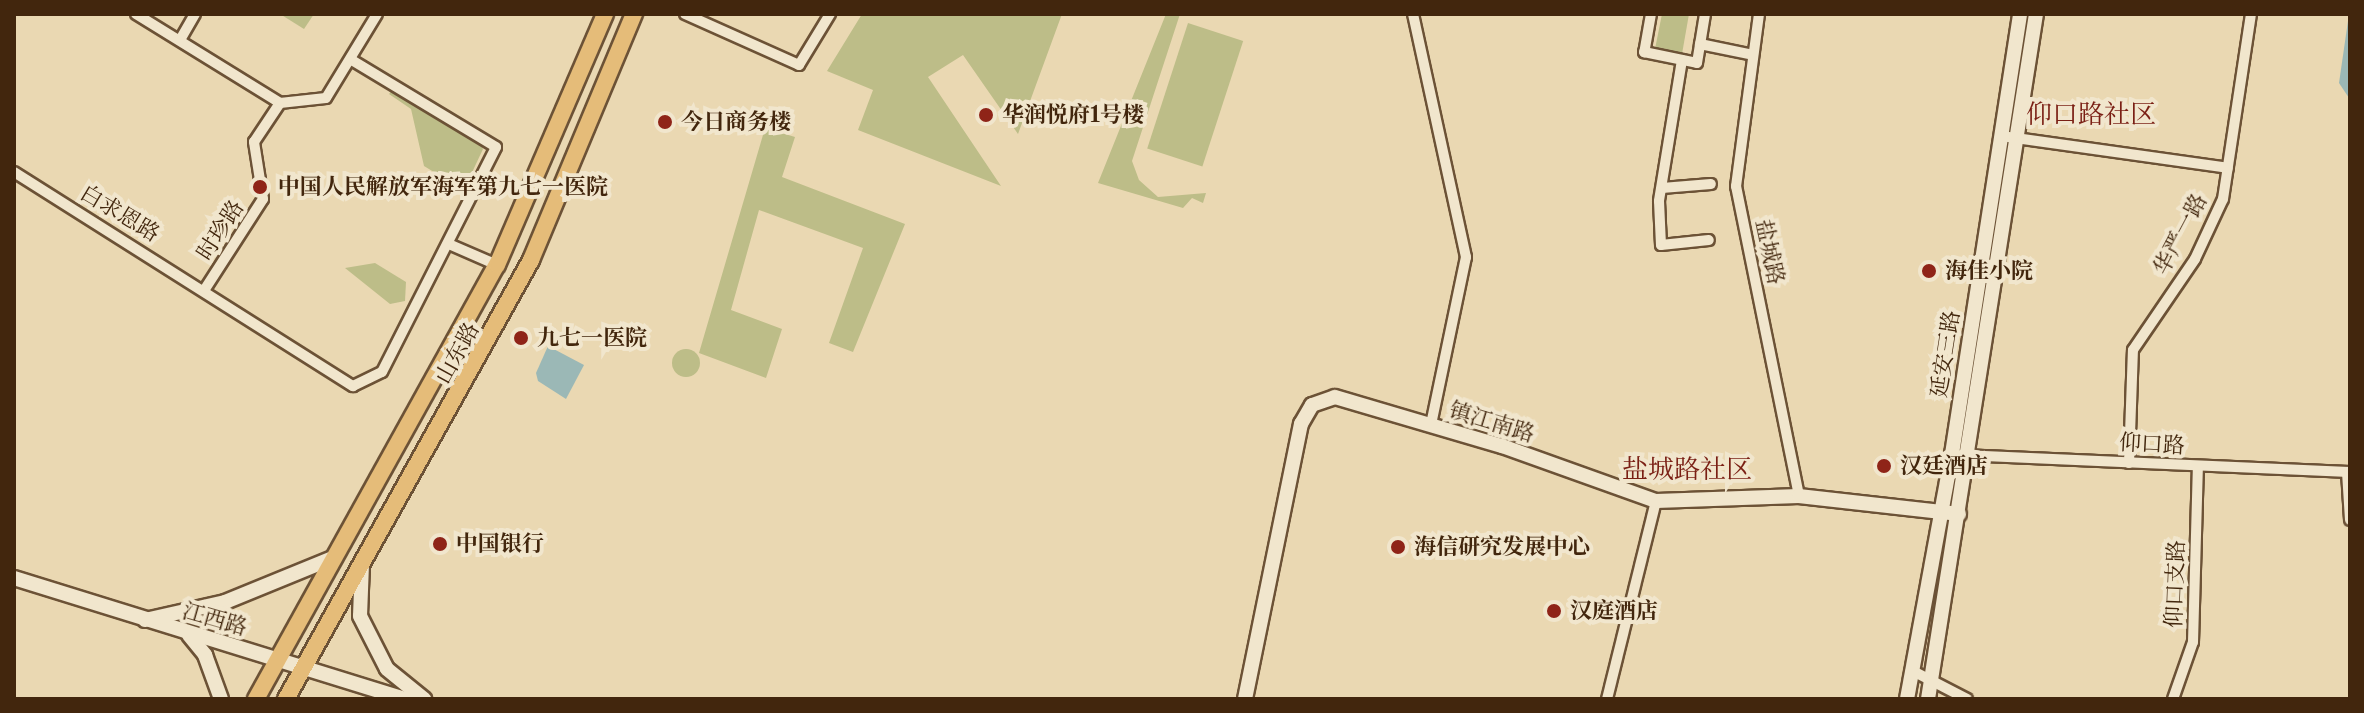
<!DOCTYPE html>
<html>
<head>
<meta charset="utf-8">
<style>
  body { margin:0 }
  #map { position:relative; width:2364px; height:713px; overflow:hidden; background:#ead8b2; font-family:"Libre Caslon Text","Noto Serif SC",serif }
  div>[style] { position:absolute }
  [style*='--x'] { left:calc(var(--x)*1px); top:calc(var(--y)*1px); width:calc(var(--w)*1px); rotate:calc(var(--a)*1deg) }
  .green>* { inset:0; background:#bdbd88; transform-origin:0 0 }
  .round { border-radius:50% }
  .water>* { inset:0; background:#9bb8b6 }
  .roads { filter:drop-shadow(2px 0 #6c5236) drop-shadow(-2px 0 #6c5236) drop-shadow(0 2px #6c5236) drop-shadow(0 -2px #6c5236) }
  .street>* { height:10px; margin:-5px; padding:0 5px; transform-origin:5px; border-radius:5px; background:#f1e6cd }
  .secondary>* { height:14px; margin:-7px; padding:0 7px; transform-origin:7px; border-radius:7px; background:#f1e6cd }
  .primary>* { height:16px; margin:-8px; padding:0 8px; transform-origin:8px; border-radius:8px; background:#e5bc79 }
  .dots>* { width:22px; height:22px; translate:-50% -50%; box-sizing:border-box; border:4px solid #f1e6cd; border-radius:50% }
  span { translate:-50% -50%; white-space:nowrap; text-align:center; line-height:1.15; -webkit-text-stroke:8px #f1e6cd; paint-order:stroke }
  .poi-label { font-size:22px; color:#42260d; font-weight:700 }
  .left { translate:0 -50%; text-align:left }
  .street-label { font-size:22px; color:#42260d }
  .quarter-label { font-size:26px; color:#7a1f14 }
  .frame { position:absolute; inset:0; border:16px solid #42260d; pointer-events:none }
</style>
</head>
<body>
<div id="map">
  <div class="green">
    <i style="clip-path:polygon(280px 14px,314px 14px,304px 29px)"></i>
    <i style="clip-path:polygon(862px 14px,1062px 14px,1018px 134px,963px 55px,928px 77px,1001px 186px,858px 130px,873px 90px,827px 71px)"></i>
    <i style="clip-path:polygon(1166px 14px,1180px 14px,1132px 161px,1139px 180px,1158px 197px,1206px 193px,1203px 203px,1192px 198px,1183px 208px,1098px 183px)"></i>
    <i style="clip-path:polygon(1662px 14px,1689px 14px,1682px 54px,1655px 49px)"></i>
    <i style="left:1188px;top:23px;width:58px;height:132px;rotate:18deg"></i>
    <i style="clip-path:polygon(394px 88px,477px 139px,483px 149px,468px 181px,455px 185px,424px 166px,411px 109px,389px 94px)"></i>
    <i style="clip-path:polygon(765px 128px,795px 137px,782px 177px,905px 224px,853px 352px,829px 343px,863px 248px,759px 210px,731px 310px,782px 329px,766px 378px,699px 353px)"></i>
    <i style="clip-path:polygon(375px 263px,406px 282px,405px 301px,390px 304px,345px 268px)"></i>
    <i class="round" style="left:672px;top:349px;width:28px;height:28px"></i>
  </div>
  <div class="water">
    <i style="clip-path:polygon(2349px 14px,2350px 14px,2349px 98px,2339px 83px)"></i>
    <i style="clip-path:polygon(548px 346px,584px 365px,566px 399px,538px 381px,536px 373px)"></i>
  </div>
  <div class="roads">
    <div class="street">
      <i style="--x:136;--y:14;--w:169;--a:31.7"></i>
      <i style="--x:685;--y:14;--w:125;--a:24.1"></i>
      <i style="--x:799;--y:65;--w:60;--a:-58.7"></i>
      <i style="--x:1413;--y:14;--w:249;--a:77.7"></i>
      <i style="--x:1466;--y:257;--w:172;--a:101.8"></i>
      <i style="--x:1651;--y:14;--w:39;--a:100"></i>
      <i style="--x:1644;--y:52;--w:54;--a:11.7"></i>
      <i style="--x:1697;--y:63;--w:50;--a:-80.7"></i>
      <i style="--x:1759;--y:14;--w:174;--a:97.6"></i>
      <i style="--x:1736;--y:186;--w:316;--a:78.5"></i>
      <i style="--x:180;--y:40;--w:30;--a:-60"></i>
      <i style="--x:1700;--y:44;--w:54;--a:11.7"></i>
      <i style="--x:1682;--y:60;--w:143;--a:99.3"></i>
      <i style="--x:1659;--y:201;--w:44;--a:87.4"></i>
      <i style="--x:1661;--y:245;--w:48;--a:-5.9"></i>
      <i style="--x:2001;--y:136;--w:229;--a:8"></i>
      <i style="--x:14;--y:172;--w:401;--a:32.3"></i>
      <i style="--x:353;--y:386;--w:32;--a:-26"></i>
      <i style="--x:382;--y:372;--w:252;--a:-63.1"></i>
      <i style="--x:496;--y:147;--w:170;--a:-148.9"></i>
      <i style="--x:1662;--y:188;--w:49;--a:-4.7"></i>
      <i style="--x:451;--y:245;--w:50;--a:23.5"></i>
      <i style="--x:205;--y:289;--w:107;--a:-57.2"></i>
      <i style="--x:263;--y:199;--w:58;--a:-99"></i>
      <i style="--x:254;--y:142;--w:47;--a:-56.3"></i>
      <i style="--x:280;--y:103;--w:46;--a:-6.2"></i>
      <i style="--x:326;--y:98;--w:98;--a:-58.7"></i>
      <i style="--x:1961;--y:455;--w:389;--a:2.5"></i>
      <i style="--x:2129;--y:463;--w:113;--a:-88"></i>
      <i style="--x:2133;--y:350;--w:110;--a:-55.7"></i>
      <i style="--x:2195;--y:259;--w:66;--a:-65"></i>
      <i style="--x:2223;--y:199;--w:187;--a:-81.4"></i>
      <i style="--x:2347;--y:472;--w:48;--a:86.4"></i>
      <i style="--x:1911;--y:670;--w:63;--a:27.4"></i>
      <i style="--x:1607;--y:699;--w:204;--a:-76.1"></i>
      <i style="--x:2173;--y:699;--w:60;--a:-70.7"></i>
      <i style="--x:2193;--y:642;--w:176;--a:-88.4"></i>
    </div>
    <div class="secondary">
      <i style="--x:362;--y:564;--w:52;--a:92.2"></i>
      <i style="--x:360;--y:616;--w:59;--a:63"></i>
      <i style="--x:387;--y:669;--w:48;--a:39"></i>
      <i style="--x:14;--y:578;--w:410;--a:17.2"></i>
      <i style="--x:145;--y:620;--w:82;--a:-12.7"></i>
      <i style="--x:225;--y:602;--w:117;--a:-22.2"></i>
      <i style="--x:189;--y:635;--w:26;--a:51"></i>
      <i style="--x:205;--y:655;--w:47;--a:70"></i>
      <i style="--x:1245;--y:699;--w:281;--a:-78.5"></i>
      <i style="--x:1301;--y:424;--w:22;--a:-60"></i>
      <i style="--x:1312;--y:405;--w:24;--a:-19"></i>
      <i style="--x:1335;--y:397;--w:174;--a:16.4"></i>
      <i style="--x:1502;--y:446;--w:164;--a:19.7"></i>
      <i style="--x:1656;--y:501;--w:143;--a:-2"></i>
      <i style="--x:1799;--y:496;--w:161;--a:6.4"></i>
      <i style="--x:1907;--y:699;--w:249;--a:-79.6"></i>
      <i style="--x:1952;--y:454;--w:445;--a:-81.2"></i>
      <i style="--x:1928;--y:699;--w:693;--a:-81.04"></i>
    </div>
    <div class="primary">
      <i style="--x:256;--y:699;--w:496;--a:-61"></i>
      <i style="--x:497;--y:265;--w:273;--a:-66.7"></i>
      <i style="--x:286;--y:699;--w:503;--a:-60.83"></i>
      <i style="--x:531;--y:260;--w:267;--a:-67.3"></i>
    </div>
  </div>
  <div class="dots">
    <i style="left:986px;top:115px;background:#8f2418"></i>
    <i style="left:665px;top:122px;background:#8f2418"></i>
    <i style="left:260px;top:187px;background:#8f2418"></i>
    <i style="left:1929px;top:271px;background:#8f2418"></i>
    <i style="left:521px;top:338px;background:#8f2418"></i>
    <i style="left:1884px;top:466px;background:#8f2418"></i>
    <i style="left:440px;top:544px;background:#8f2418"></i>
    <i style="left:1398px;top:547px;background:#8f2418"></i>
    <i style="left:1554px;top:611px;background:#8f2418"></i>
  </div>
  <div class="poi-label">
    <span class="left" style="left:1002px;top:115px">华润悦府1号楼</span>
    <span class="left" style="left:681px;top:122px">今日商务楼</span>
    <span class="left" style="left:278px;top:187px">中国人民解放军海军第九七一医院</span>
    <span class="left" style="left:1945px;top:271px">海佳小院</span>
    <span class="left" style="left:537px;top:338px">九七一医院</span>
    <span class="left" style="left:1900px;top:466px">汉廷酒店</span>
    <span class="left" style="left:456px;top:544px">中国银行</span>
    <span class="left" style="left:1414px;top:547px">海信研究发展中心</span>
    <span class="left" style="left:1570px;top:611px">汉庭酒店</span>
  </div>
  <div class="street-label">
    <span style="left:120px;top:213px;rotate:31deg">白求恩路</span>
    <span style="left:220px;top:230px;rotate:-57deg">时珍路</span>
    <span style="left:2180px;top:234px;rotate:-62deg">华严一路</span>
    <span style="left:1770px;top:252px;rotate:78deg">盐城路</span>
    <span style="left:457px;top:353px;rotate:-61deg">山东路</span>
    <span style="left:1945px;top:354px;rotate:-81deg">延安三路</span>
    <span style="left:1492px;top:422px;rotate:17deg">镇江南路</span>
    <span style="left:2152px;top:444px;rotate:3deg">仰口路</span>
    <span style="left:2175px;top:584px;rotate:-88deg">仰口支路</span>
    <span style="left:215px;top:619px;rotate:16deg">江西路</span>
  </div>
  <div class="quarter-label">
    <span style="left:2091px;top:115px">仰口路社区</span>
    <span style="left:1687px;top:470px">盐城路社区</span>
  </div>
  <div class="frame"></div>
</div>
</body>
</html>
